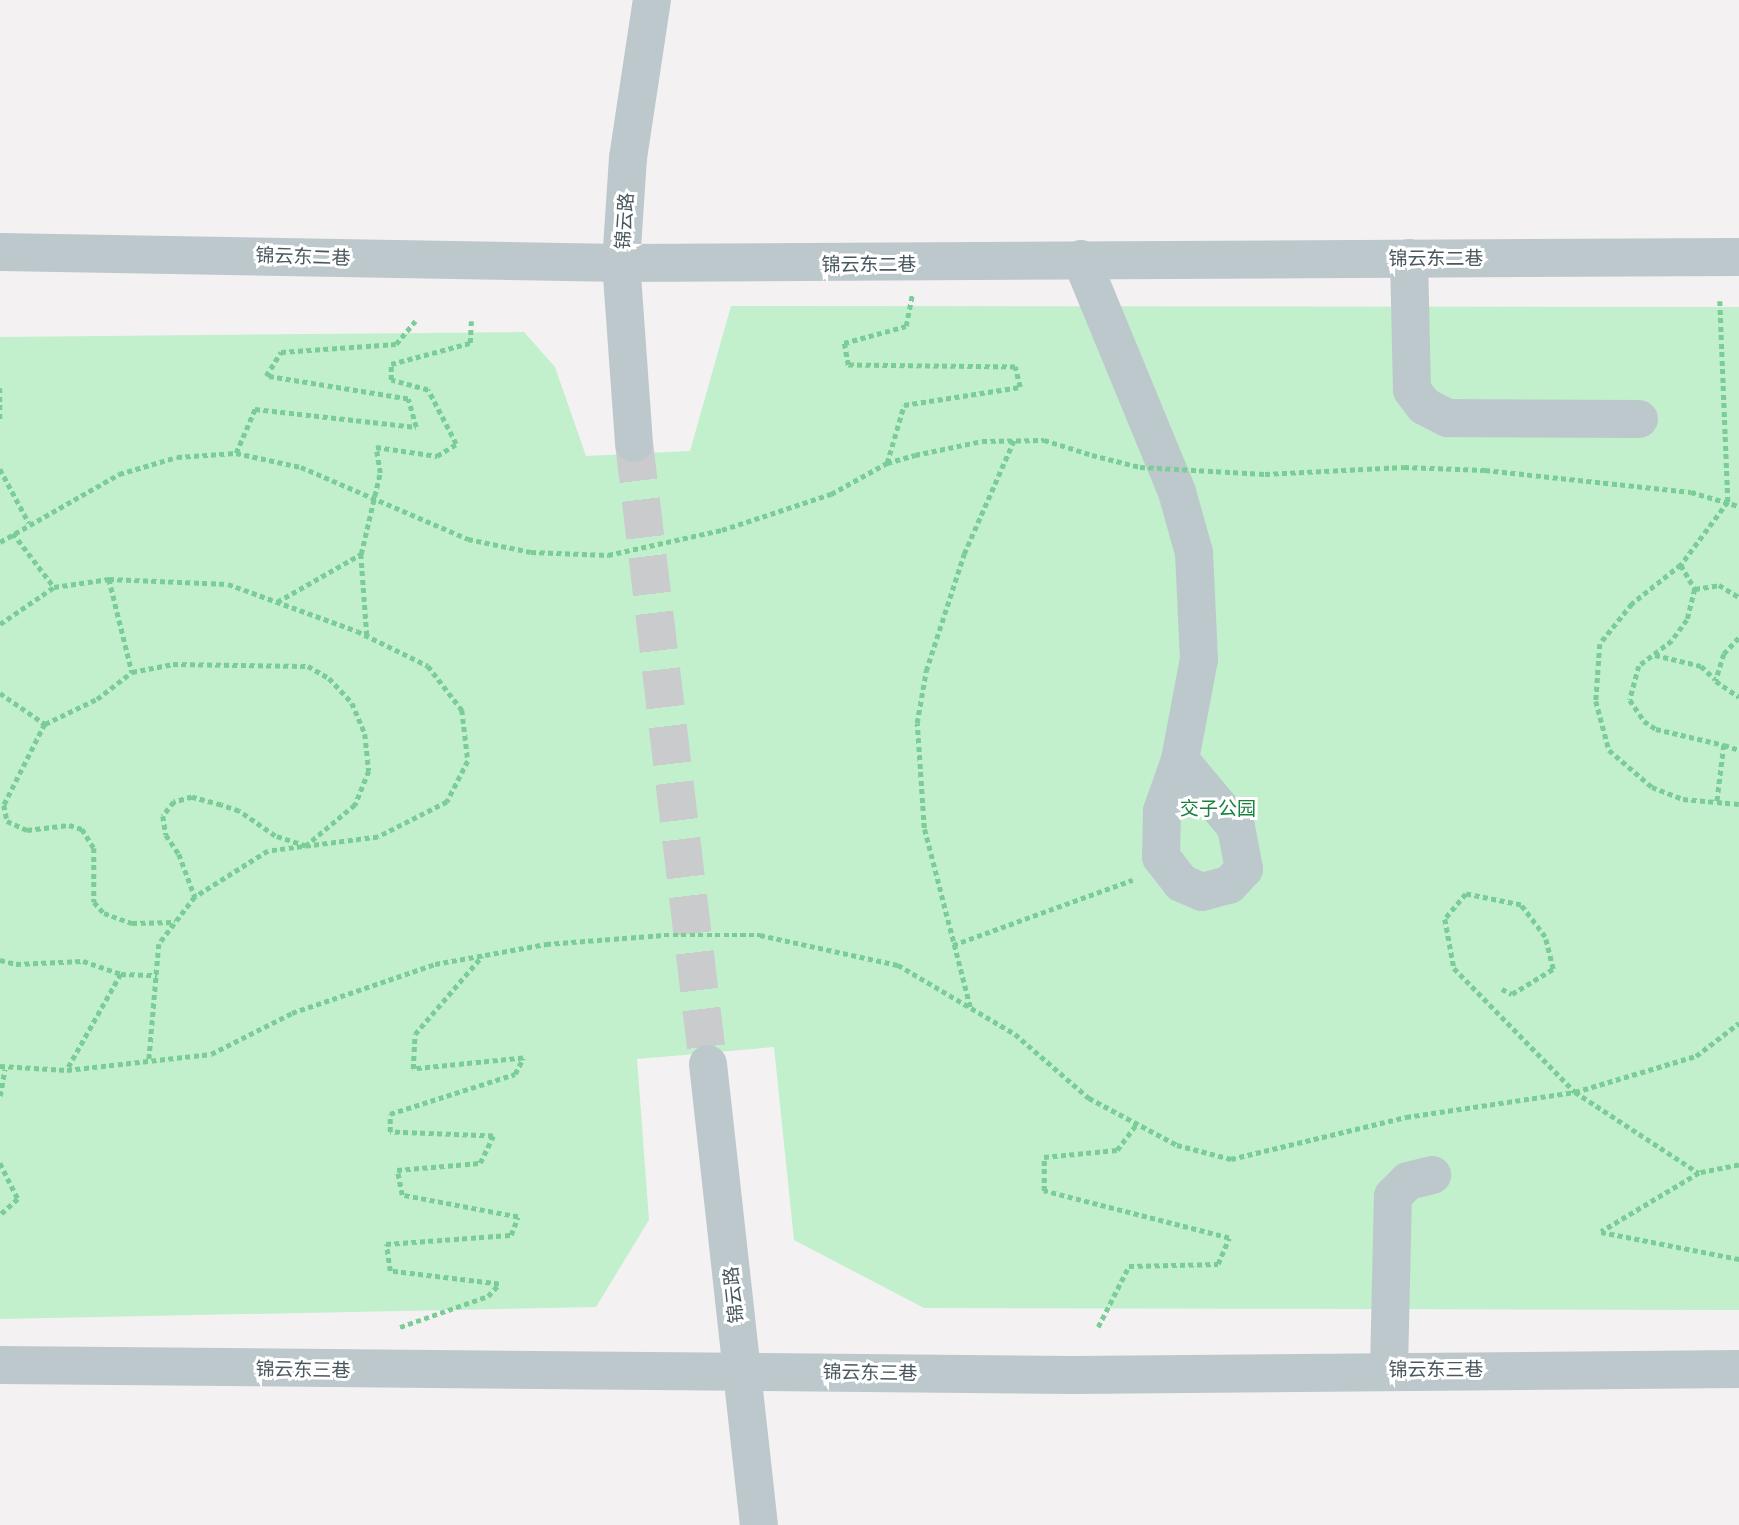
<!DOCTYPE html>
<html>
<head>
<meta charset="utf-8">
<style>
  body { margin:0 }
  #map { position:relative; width:1739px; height:1525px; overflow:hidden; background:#f4f1f2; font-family:Commissioner,"Noto Sans SC",sans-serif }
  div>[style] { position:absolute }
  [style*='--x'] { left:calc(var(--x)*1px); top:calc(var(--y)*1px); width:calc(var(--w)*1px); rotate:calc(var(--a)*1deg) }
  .green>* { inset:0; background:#c2efcc }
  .minor-tunnel>* { height:38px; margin-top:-19px; transform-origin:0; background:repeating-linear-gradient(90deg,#c9cbcd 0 38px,transparent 0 57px) }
  .path>* { height:4.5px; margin-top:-2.25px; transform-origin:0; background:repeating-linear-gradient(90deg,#7acd97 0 5px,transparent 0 8.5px) }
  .minor>* { height:38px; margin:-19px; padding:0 19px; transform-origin:19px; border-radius:19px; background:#bdc8cd }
  .path-bridge>* { height:4.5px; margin-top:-2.25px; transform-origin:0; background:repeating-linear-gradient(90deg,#7acd97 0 5px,transparent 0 8.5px) }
  span { translate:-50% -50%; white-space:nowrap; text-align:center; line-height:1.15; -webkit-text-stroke:6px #fff; paint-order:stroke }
  .street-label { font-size:19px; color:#49585f }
  .park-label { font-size:19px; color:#19813d }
</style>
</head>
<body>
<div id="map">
  <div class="green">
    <i style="clip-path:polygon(731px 306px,1739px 307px,1739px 1310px,924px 1308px,794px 1240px,774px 1047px,637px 1059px,649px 1220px,596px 1307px,0 1319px,0 337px,524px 332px,555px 367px,586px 456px,690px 451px)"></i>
  </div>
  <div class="minor-tunnel">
    <i style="--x:634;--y:443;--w:625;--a:83.2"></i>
  </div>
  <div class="path">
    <i style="--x:1720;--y:301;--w:201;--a:87.7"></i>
    <i style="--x:1728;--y:502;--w:79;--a:126.7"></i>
    <i style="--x:1681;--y:565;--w:63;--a:141.5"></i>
    <i style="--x:1632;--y:604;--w:51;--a:128.7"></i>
    <i style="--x:1600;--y:644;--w:57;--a:94"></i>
    <i style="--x:1596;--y:701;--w:51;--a:75.1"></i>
    <i style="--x:1609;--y:750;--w:57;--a:40.7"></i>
    <i style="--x:1652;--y:787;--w:33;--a:21"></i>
    <i style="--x:1683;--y:799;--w:56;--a:5.1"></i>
    <i style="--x:0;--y:388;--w:32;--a:90"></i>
    <i style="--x:236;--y:453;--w:48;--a:-66.6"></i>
    <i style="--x:255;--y:409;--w:162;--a:6.4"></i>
    <i style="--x:416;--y:427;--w:29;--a:-106"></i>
    <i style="--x:408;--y:399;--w:144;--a:-170.8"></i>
    <i style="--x:266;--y:376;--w:28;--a:-58"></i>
    <i style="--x:281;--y:352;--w:115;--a:-4"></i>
    <i style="--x:396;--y:344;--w:30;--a:-50"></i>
    <i style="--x:887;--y:463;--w:60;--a:-73.7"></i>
    <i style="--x:904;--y:405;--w:117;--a:-8.8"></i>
    <i style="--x:1020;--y:387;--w:21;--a:-104"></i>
    <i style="--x:1015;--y:367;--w:167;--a:-179.3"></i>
    <i style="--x:848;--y:365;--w:22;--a:-100"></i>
    <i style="--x:844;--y:343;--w:64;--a:-15.3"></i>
    <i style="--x:906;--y:326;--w:31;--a:-79"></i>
    <i style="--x:0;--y:469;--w:61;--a:61.8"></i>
    <i style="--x:1265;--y:474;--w:139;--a:-2.9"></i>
    <i style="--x:1404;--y:467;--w:81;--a:2.1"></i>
    <i style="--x:1485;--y:470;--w:207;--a:6.1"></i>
    <i style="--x:1691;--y:492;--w:50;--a:16.3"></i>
    <i style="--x:13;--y:533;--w:68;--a:52.8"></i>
    <i style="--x:0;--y:542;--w:137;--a:-29.7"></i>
    <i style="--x:119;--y:474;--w:60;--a:-16.3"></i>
    <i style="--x:177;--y:457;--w:59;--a:-3.9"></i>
    <i style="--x:236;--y:453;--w:66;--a:12.2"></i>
    <i style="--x:301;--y:467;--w:182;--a:23.3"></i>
    <i style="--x:468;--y:539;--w:64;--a:11.7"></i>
    <i style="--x:531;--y:552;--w:77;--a:2.2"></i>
    <i style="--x:608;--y:555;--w:117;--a:-12.4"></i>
    <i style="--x:722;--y:530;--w:115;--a:-18.3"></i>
    <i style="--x:831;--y:494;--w:64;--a:-29"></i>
    <i style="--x:887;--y:463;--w:29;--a:-16"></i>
    <i style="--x:915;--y:455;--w:68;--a:-11.8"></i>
    <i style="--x:982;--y:441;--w:62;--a:-0.9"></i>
    <i style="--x:1044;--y:440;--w:50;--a:17.4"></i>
    <i style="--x:361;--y:554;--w:82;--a:85.8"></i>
    <i style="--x:1681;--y:565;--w:28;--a:60"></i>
    <i style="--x:1695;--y:589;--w:32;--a:104"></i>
    <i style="--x:1687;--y:620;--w:26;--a:126"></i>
    <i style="--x:1672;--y:641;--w:41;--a:142.9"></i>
    <i style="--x:1639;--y:666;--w:35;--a:105"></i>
    <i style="--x:1630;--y:700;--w:25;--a:56"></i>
    <i style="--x:1644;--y:721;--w:14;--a:34"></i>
    <i style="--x:1656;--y:729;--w:70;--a:13.2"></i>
    <i style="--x:1724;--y:745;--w:58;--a:96.9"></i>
    <i style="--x:109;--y:579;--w:96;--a:76.1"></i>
    <i style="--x:1695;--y:589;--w:24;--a:-9"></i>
    <i style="--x:1719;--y:585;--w:23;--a:31"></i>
    <i style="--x:277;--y:602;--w:97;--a:-29.7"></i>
    <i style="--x:361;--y:554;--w:83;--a:-76.8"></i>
    <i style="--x:380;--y:473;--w:26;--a:-99"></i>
    <i style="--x:376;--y:447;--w:62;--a:8.4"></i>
    <i style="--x:437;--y:456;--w:22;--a:-32"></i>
    <i style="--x:456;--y:444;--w:61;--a:-117.4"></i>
    <i style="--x:428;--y:390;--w:38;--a:-165"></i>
    <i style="--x:391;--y:380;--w:16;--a:-90"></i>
    <i style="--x:391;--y:364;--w:82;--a:-14.9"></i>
    <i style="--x:470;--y:343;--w:22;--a:-87"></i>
    <i style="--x:0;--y:624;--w:65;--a:-34.4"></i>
    <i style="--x:54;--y:587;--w:56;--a:-8.3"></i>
    <i style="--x:109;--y:579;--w:119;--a:2.4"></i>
    <i style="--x:228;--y:584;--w:137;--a:20"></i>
    <i style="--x:357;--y:631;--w:79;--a:26.2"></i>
    <i style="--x:428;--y:666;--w:56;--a:52.3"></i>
    <i style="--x:462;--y:710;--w:51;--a:83.3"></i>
    <i style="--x:468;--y:761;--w:46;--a:117.1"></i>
    <i style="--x:447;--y:802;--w:77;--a:153.1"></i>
    <i style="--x:378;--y:837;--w:111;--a:172.7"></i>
    <i style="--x:268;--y:851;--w:86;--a:147.8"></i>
    <i style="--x:195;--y:897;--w:59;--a:127.5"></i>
    <i style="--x:159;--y:944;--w:117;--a:94.9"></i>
    <i style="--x:1739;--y:638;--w:22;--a:133"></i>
    <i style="--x:1724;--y:654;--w:28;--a:107"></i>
    <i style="--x:1716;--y:681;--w:28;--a:35"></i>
    <i style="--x:1655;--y:655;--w:47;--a:13.4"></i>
    <i style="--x:1701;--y:666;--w:19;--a:43"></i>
    <i style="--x:0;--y:693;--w:55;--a:34.6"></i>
    <i style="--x:45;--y:724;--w:58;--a:-25.7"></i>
    <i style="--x:97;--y:699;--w:44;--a:-37.6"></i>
    <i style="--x:132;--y:672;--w:42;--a:-11"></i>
    <i style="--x:173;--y:664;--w:135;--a:0.8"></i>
    <i style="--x:308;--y:666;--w:24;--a:30"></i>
    <i style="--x:329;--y:678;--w:34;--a:47"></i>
    <i style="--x:352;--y:703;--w:34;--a:67"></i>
    <i style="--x:365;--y:734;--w:37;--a:84"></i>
    <i style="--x:369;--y:771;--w:37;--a:112"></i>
    <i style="--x:355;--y:805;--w:64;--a:140.1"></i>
    <i style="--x:306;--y:846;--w:33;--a:-162"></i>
    <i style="--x:275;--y:836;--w:44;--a:-145.2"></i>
    <i style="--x:239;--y:811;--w:19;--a:-162"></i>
    <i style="--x:221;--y:805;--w:30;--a:-165"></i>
    <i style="--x:192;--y:797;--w:19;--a:164"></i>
    <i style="--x:174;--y:802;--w:18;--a:128"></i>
    <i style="--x:163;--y:816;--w:19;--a:81"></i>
    <i style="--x:166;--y:835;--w:23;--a:56"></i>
    <i style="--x:179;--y:854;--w:46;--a:69.6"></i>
    <i style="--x:45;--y:724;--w:91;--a:116.8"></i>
    <i style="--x:4;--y:805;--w:16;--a:79"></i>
    <i style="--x:7;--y:821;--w:22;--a:24"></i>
    <i style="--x:27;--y:830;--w:42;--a:-6.8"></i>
    <i style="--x:69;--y:825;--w:14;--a:17"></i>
    <i style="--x:82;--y:829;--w:22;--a:58"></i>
    <i style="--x:94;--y:848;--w:54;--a:90"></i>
    <i style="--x:94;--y:902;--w:15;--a:48"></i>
    <i style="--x:104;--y:913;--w:30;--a:20"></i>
    <i style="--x:132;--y:923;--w:43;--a:-1.3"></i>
    <i style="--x:1724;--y:745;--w:16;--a:18"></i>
    <i style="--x:953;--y:945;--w:191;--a:-19.9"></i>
    <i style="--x:0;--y:960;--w:16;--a:14"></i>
    <i style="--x:16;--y:964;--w:67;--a:-2.6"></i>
    <i style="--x:83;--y:961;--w:40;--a:18.9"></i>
    <i style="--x:121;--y:974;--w:110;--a:119.4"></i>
    <i style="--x:121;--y:974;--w:36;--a:2"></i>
    <i style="--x:1502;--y:989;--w:11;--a:27"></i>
    <i style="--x:1512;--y:994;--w:48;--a:-31.4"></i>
    <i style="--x:1553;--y:969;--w:33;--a:-104"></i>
    <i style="--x:1545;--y:937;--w:40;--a:-127"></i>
    <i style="--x:1521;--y:905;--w:56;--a:-168.7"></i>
    <i style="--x:1466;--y:894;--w:33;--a:130"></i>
    <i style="--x:1445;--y:919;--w:50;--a:79.6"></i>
    <i style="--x:1454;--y:968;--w:173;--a:45.7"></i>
    <i style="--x:1575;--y:1092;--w:148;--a:33.2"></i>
    <i style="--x:970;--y:1007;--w:185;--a:-104.4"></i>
    <i style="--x:924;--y:828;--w:105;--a:-93.8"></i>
    <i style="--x:917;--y:723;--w:53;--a:-80.2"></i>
    <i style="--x:926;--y:671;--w:123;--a:-72"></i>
    <i style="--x:964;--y:554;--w:124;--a:-66.3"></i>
    <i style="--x:0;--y:1066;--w:67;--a:3.4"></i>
    <i style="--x:67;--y:1070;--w:145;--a:-6.3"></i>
    <i style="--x:211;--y:1054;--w:91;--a:-26.8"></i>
    <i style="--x:292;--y:1013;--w:151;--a:-18.9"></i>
    <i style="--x:435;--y:964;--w:113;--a:-10.2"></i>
    <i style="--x:546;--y:944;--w:118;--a:-4.4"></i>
    <i style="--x:664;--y:935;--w:96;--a:0"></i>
    <i style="--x:760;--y:935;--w:141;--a:12.3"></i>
    <i style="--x:898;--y:965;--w:136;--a:30.5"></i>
    <i style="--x:1015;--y:1034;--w:98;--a:40.9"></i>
    <i style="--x:1089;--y:1098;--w:100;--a:28.1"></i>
    <i style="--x:1177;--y:1145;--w:56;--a:14.5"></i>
    <i style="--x:1231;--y:1159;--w:180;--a:-13.5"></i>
    <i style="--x:1406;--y:1117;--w:171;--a:-8.4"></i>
    <i style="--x:1575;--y:1092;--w:126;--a:-16.6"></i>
    <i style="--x:1696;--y:1056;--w:54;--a:-37.5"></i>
    <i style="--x:0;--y:1096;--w:27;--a:-80"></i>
    <i style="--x:0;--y:1163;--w:40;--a:63.4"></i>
    <i style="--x:18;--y:1199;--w:24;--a:138"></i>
    <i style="--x:1739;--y:1165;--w:41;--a:168.7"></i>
    <i style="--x:1699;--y:1173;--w:114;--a:149"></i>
    <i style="--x:1601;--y:1232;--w:141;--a:11.1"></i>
    <i style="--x:400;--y:1327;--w:93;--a:-19.4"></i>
    <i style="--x:488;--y:1296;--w:16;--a:-47"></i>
    <i style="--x:499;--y:1284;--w:110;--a:-173.2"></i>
    <i style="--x:390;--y:1271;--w:27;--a:-98"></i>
    <i style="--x:386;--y:1244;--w:125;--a:-4.1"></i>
    <i style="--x:511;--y:1235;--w:19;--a:-69"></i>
    <i style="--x:518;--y:1217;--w:118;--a:-169.3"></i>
    <i style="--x:402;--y:1195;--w:25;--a:-101"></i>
    <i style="--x:397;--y:1170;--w:83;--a:-4.8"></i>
    <i style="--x:480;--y:1163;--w:30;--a:-64"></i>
    <i style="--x:493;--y:1136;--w:103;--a:-177.8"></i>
    <i style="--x:390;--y:1132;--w:18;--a:-90"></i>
    <i style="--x:390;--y:1114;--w:131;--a:-17.7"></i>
    <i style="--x:515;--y:1074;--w:18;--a:-63"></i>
    <i style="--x:523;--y:1058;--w:111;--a:174.3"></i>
    <i style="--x:413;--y:1069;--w:35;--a:-87"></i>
    <i style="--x:415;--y:1034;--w:103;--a:-49.3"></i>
    <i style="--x:1098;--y:1327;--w:68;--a:-63.1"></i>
    <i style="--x:1129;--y:1266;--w:89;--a:-1.3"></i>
    <i style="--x:1218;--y:1264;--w:28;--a:-67"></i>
    <i style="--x:1229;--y:1238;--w:191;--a:-165.7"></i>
    <i style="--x:1044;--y:1191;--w:34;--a:-90"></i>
    <i style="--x:1044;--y:1157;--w:73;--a:-5.5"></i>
    <i style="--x:1117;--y:1150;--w:34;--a:-53"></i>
  </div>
  <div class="minor">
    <i style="--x:0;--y:252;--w:621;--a:1.01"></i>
    <i style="--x:621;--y:263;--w:1118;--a:-0.31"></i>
    <i style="--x:1409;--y:258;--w:132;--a:88.7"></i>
    <i style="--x:1412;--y:390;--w:20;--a:53"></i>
    <i style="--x:1424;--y:406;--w:27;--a:27"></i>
    <i style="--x:1448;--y:418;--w:191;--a:0.3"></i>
    <i style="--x:1081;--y:259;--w:252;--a:67.6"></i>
    <i style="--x:1177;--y:492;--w:63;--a:74.4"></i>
    <i style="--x:1194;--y:553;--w:106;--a:87.3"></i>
    <i style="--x:1199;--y:659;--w:103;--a:100.7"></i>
    <i style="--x:1180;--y:760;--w:54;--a:109.4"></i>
    <i style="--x:1162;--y:811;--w:46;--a:91.2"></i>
    <i style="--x:1161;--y:857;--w:33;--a:52"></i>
    <i style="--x:1181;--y:883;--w:23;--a:23"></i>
    <i style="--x:1202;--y:892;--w:28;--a:-15"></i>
    <i style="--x:1229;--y:885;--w:22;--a:-47"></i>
    <i style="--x:1244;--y:869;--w:43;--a:-100.8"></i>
    <i style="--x:1236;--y:827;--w:87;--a:-129.9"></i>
    <i style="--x:634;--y:443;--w:180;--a:-94.1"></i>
    <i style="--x:621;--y:263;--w:105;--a:-86.2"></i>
    <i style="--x:628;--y:158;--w:160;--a:-81.4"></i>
    <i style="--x:708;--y:1064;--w:464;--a:83.7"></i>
    <i style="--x:0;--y:1365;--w:1074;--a:0.53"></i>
    <i style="--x:1074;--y:1375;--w:665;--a:-0.52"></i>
    <i style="--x:1389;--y:1369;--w:173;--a:-88.7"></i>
    <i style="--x:1393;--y:1196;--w:21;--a:-45"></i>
    <i style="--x:1408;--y:1181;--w:25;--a:-14"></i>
  </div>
  <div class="path-bridge">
    <i style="--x:1092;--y:455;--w:49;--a:14"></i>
    <i style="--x:1140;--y:467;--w:125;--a:3.2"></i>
  </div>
  <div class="street-label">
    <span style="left:624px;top:221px;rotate:-86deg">锦云路</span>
    <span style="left:303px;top:256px;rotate:2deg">锦云东二巷</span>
    <span style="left:1436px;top:258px">锦云东二巷</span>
    <span style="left:869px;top:264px">锦云东二巷</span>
    <span style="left:733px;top:1295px;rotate:-96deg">锦云路</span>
    <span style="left:303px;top:1369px;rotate:1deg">锦云东三巷</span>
    <span style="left:1436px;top:1369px">锦云东三巷</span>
    <span style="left:870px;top:1372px;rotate:1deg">锦云东三巷</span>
  </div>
  <div class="park-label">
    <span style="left:1218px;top:808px">交子公园</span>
  </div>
</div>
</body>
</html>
